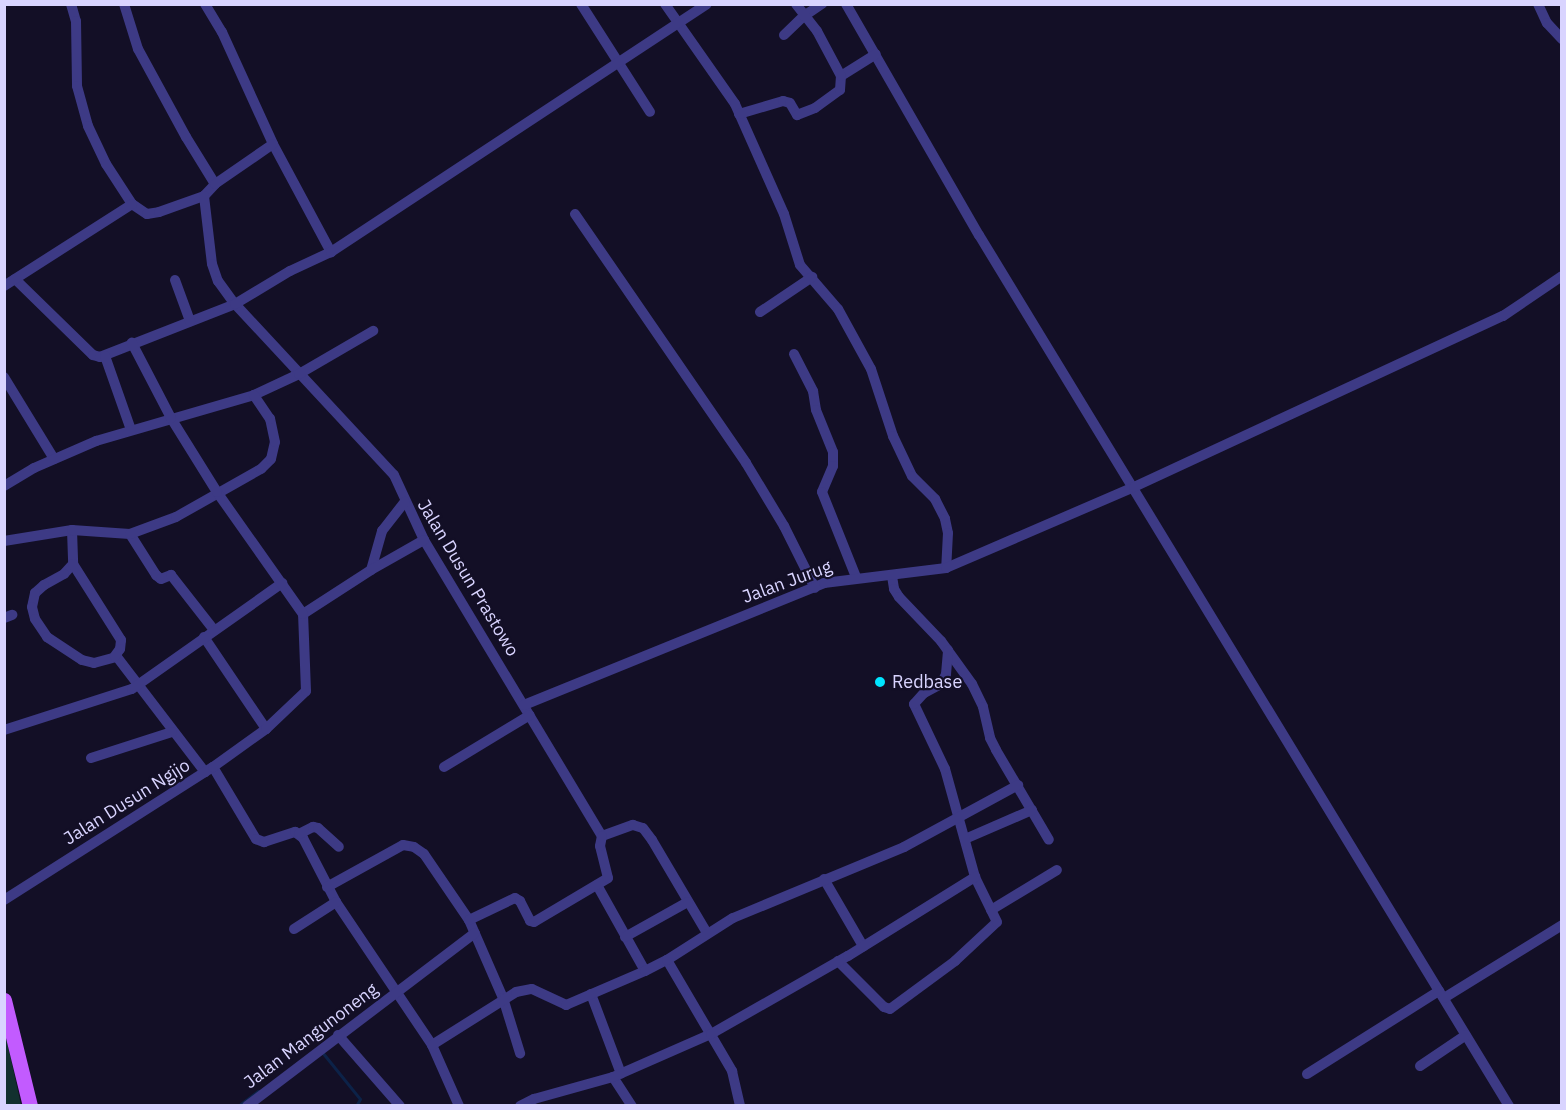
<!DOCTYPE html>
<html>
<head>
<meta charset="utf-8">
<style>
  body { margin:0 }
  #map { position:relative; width:1566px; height:1110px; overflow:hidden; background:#130f26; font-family:"IBM Plex Sans",sans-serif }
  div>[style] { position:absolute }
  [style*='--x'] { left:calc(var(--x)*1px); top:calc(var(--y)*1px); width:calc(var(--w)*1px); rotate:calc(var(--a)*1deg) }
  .green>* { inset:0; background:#12302f }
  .stream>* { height:3px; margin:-1.5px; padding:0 1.5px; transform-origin:1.5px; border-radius:1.5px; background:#0c2248 }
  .street>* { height:10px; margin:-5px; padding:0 5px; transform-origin:5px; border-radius:5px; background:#3d3a85 }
  .primary>* { height:15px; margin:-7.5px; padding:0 7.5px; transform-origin:7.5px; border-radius:7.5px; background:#c25bff }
  .dots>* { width:16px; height:16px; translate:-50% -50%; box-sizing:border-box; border:3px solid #130f26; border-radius:50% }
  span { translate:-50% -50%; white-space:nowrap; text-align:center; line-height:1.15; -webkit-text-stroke:4.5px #130f26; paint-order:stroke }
  .street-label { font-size:18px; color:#d9d4ff }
  .poi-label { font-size:18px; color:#d9d4ff }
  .left { translate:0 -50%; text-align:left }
  .frame { position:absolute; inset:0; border:6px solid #d9d4ff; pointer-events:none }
</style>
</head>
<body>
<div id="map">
  <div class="green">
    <i style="clip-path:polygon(5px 1032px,21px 1105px,5px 1105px)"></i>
  </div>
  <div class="stream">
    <i style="--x:322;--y:1052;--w:60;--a:51"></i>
    <i style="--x:360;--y:1099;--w:8;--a:120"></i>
    <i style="--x:238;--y:1106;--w:25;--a:-37"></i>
  </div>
  <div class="street">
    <i style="--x:71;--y:4;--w:18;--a:74"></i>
    <i style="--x:76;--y:21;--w:65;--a:89.1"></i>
    <i style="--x:77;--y:86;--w:41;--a:74.6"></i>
    <i style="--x:88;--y:126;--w:42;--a:64.7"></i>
    <i style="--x:106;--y:164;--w:48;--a:57"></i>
    <i style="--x:132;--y:204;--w:18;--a:34"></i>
    <i style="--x:147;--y:214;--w:12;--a:-9"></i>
    <i style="--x:159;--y:212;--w:48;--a:-19.6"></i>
    <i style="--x:204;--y:196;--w:16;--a:-47"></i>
    <i style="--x:215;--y:184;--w:55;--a:-121.7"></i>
    <i style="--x:186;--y:137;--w:100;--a:-118.6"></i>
    <i style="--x:138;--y:49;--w:47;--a:-107.3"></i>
    <i style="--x:205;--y:4;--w:33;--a:59"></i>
    <i style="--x:222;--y:32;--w:123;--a:65.5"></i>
    <i style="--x:273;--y:144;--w:123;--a:61.8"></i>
    <i style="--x:581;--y:4;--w:128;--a:57.4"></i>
    <i style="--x:665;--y:4;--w:122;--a:55"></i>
    <i style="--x:735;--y:104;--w:120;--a:66"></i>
    <i style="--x:784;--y:214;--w:53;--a:72.6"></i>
    <i style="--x:800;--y:265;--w:58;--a:49.2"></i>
    <i style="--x:838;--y:309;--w:68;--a:61.2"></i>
    <i style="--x:871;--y:369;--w:71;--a:71.8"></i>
    <i style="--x:893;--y:436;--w:44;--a:64.6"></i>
    <i style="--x:912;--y:476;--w:33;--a:45"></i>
    <i style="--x:935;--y:499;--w:22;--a:63"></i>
    <i style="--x:945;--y:519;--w:14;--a:78"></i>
    <i style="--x:948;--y:533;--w:35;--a:93"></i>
    <i style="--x:846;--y:4;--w:267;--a:60.1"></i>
    <i style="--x:979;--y:235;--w:1020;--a:58.68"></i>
    <i style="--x:1538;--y:4;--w:21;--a:65"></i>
    <i style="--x:1547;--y:23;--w:22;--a:47"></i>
    <i style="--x:784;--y:35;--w:28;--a:-44"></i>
    <i style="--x:804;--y:16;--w:22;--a:-34"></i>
    <i style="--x:841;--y:76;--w:41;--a:-32.2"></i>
    <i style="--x:739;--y:114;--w:46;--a:-16.5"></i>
    <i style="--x:783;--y:101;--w:7;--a:16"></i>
    <i style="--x:790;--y:103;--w:14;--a:60"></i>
    <i style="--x:797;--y:115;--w:19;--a:-21"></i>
    <i style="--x:815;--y:108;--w:31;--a:-36"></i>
    <i style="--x:840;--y:90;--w:14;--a:-86"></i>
    <i style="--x:841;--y:76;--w:51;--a:-118.1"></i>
    <i style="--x:817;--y:31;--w:34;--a:-128"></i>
    <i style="--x:215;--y:184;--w:70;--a:-34.6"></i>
    <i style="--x:204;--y:196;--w:68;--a:83.3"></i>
    <i style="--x:212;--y:264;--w:18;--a:71"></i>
    <i style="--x:218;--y:281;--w:29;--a:54"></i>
    <i style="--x:235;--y:304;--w:233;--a:47.1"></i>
    <i style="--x:394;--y:475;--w:72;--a:65.2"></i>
    <i style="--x:424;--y:540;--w:345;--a:59"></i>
    <i style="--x:602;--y:836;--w:33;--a:-20"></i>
    <i style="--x:633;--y:825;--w:10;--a:17"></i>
    <i style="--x:643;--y:828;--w:15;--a:53"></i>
    <i style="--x:652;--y:840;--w:108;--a:59.4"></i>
    <i style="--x:575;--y:214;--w:302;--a:55.5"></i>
    <i style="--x:746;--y:463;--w:74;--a:58.9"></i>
    <i style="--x:784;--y:526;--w:69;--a:63.4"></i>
    <i style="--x:15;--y:279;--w:109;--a:44.3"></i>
    <i style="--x:93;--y:355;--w:7;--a:16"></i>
    <i style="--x:100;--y:357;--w:145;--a:-21.4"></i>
    <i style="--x:235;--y:304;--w:64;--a:-31"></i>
    <i style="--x:290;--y:271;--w:45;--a:-24.9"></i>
    <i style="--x:331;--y:252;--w:450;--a:-33.4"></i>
    <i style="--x:175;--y:280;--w:44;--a:69.9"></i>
    <i style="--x:4;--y:286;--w:152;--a:-32.6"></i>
    <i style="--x:760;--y:312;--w:63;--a:-33.9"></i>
    <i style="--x:794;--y:354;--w:42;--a:62.8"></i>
    <i style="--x:813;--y:391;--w:19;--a:81"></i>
    <i style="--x:816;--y:410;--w:45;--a:68"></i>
    <i style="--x:833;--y:452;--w:14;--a:90"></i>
    <i style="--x:833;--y:466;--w:28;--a:113"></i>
    <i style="--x:822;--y:492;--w:92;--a:68.2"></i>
    <i style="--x:105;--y:356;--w:78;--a:70.6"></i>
    <i style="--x:4;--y:377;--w:96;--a:58.6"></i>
    <i style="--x:4;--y:486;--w:35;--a:-31"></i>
    <i style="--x:34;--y:468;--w:68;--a:-23.5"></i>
    <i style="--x:96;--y:441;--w:165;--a:-16.2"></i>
    <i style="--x:254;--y:395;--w:50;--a:-25"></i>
    <i style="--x:299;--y:374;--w:86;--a:-30.2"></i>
    <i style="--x:72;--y:530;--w:34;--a:88"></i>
    <i style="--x:73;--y:564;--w:13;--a:132"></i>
    <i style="--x:64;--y:574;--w:23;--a:151"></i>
    <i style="--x:44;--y:585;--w:12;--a:138"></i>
    <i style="--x:35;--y:593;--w:14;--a:102"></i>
    <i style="--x:32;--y:607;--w:12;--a:76"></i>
    <i style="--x:35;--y:619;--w:22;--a:56"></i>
    <i style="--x:47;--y:637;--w:42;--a:33.3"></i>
    <i style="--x:82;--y:660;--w:12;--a:14"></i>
    <i style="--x:94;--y:663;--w:24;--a:-15"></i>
    <i style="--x:117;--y:657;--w:145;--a:52.6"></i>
    <i style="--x:130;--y:534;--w:49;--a:57.6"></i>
    <i style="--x:156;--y:575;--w:6;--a:39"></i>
    <i style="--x:161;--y:579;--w:11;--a:-22"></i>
    <i style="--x:171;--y:575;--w:70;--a:52"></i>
    <i style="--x:4;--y:541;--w:69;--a:-9.2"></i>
    <i style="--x:72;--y:530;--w:58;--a:3.9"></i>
    <i style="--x:130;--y:534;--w:49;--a:-20.3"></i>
    <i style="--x:176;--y:517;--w:98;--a:-29.5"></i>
    <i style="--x:261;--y:469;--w:14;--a:-45"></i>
    <i style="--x:271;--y:459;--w:17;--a:-77"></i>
    <i style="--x:275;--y:442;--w:24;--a:-102"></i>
    <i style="--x:270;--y:419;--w:29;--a:-124"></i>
    <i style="--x:73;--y:564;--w:90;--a:57.7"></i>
    <i style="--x:121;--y:640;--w:9;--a:96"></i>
    <i style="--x:120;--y:649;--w:9;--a:126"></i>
    <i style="--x:371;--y:570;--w:41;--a:-74.2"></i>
    <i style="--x:382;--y:531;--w:37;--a:-52"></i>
    <i style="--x:892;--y:576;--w:13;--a:81"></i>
    <i style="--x:894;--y:589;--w:9;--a:58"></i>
    <i style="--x:899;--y:597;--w:61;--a:46.3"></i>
    <i style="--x:941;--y:641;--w:53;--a:54.2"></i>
    <i style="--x:972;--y:684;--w:25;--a:64"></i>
    <i style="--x:983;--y:707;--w:32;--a:77"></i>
    <i style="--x:990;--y:738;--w:13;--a:63"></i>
    <i style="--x:996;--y:750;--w:104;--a:59.5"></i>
    <i style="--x:303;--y:614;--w:81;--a:-32.9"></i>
    <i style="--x:371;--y:570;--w:61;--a:-29.5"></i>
    <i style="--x:4;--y:618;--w:9;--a:-21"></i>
    <i style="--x:204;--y:637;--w:111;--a:56"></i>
    <i style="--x:524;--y:705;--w:324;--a:-22.1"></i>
    <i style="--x:824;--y:583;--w:123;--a:-7"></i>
    <i style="--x:946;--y:568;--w:205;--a:-23.3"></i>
    <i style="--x:1134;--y:487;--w:407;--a:-24.9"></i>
    <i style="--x:1503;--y:316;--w:71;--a:-34.1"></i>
    <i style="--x:4;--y:730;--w:134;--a:-17.8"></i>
    <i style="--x:132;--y:689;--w:184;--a:-35.2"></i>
    <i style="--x:91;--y:758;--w:85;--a:-17.8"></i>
    <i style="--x:213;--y:767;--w:84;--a:59.2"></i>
    <i style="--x:256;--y:839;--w:9;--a:21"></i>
    <i style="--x:264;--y:842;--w:33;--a:-18"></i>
    <i style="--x:295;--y:832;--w:10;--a:37"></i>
    <i style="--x:303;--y:838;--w:72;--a:62.7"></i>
    <i style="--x:336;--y:902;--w:172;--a:56.1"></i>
    <i style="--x:432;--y:1045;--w:67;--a:66.1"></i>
    <i style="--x:444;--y:767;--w:100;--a:-31.2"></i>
    <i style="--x:299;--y:834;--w:16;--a:-27"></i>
    <i style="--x:313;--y:827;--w:5;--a:11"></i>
    <i style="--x:318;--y:828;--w:28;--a:42"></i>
    <i style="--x:965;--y:839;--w:73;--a:-23.4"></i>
    <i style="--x:824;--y:879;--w:78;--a:59.8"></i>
    <i style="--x:597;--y:885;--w:98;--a:60.8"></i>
    <i style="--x:327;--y:887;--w:87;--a:-28.9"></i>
    <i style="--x:403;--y:845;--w:11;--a:10"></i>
    <i style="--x:414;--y:847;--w:12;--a:35"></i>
    <i style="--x:424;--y:854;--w:80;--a:55.7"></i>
    <i style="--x:469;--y:920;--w:85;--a:66.4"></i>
    <i style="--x:503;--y:998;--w:58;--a:72.8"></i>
    <i style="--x:4;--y:900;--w:248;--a:-32.5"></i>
    <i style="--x:213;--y:767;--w:65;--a:-35.6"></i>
    <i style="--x:266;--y:729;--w:55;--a:-43.5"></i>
    <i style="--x:306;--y:691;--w:77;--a:-92.2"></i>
    <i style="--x:303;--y:614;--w:149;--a:-125.2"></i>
    <i style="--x:217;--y:492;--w:87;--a:-121.9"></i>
    <i style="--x:171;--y:418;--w:85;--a:-117.5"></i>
    <i style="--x:991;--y:910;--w:77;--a:-31.2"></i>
    <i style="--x:469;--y:920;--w:51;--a:-25.6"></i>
    <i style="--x:515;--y:898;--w:6;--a:31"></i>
    <i style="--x:520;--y:901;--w:22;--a:63"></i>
    <i style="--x:530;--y:921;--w:4;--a:14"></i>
    <i style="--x:534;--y:922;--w:86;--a:-30.7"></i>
    <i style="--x:608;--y:878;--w:33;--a:-104"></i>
    <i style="--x:600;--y:846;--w:10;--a:-79"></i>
    <i style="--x:294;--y:929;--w:50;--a:-32.7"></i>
    <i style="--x:625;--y:937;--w:72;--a:-29.1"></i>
    <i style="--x:667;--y:960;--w:129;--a:59.6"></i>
    <i style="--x:732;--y:1071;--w:36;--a:77"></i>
    <i style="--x:838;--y:961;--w:65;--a:45"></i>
    <i style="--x:884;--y:1007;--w:6;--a:18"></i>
    <i style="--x:890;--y:1009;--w:81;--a:-36.4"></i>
    <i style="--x:955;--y:961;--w:57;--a:-42.9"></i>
    <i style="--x:997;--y:922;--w:50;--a:-116.1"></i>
    <i style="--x:975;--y:877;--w:112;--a:-105.5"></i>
    <i style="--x:945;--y:769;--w:72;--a:-115.5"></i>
    <i style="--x:914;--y:704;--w:15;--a:-48"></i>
    <i style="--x:924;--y:693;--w:19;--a:-28"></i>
    <i style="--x:941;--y:684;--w:11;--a:-63"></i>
    <i style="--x:946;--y:674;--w:24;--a:-85"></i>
    <i style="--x:591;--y:994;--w:85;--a:69.4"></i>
    <i style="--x:1444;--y:998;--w:139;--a:-31.7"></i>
    <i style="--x:338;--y:1035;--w:94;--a:48.9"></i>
    <i style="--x:432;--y:1045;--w:99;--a:-32.2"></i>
    <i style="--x:516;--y:992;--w:16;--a:-11"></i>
    <i style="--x:532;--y:989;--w:38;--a:25"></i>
    <i style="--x:566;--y:1005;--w:86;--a:-23.3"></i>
    <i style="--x:645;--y:971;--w:25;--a:-27"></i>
    <i style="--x:667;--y:960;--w:78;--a:-32.5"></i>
    <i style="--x:733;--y:918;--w:185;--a:-22.5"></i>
    <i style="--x:904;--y:847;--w:130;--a:-28.5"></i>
    <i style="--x:1420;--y:1066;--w:55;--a:-34"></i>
    <i style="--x:1307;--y:1074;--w:156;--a:-32.2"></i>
    <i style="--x:613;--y:1077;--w:35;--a:57"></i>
    <i style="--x:247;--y:1106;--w:286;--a:-37.2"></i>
    <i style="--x:520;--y:1106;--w:16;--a:-27"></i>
    <i style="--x:534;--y:1099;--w:82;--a:-15.6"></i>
    <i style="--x:613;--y:1077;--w:107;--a:-23.7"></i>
    <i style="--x:711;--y:1034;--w:158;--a:-29.7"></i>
    <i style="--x:848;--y:956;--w:150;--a:-31.9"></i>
  </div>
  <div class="primary">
    <i style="--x:4;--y:1000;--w:109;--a:76.2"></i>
  </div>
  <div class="dots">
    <i style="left:880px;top:682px;background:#00e5ff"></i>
  </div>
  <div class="street-label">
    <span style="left:468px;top:578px;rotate:59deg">Jalan Dusun Prastowo</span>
    <span style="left:787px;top:582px;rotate:-20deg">Jalan Jurug</span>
    <span style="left:127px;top:802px;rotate:-32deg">Jalan Dusun Ngijo</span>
    <span style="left:311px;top:1036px;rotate:-37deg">Jalan Mangunoneng</span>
  </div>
  <div class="poi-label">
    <span class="left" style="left:892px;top:682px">Redbase</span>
  </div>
  <div class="frame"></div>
</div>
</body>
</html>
